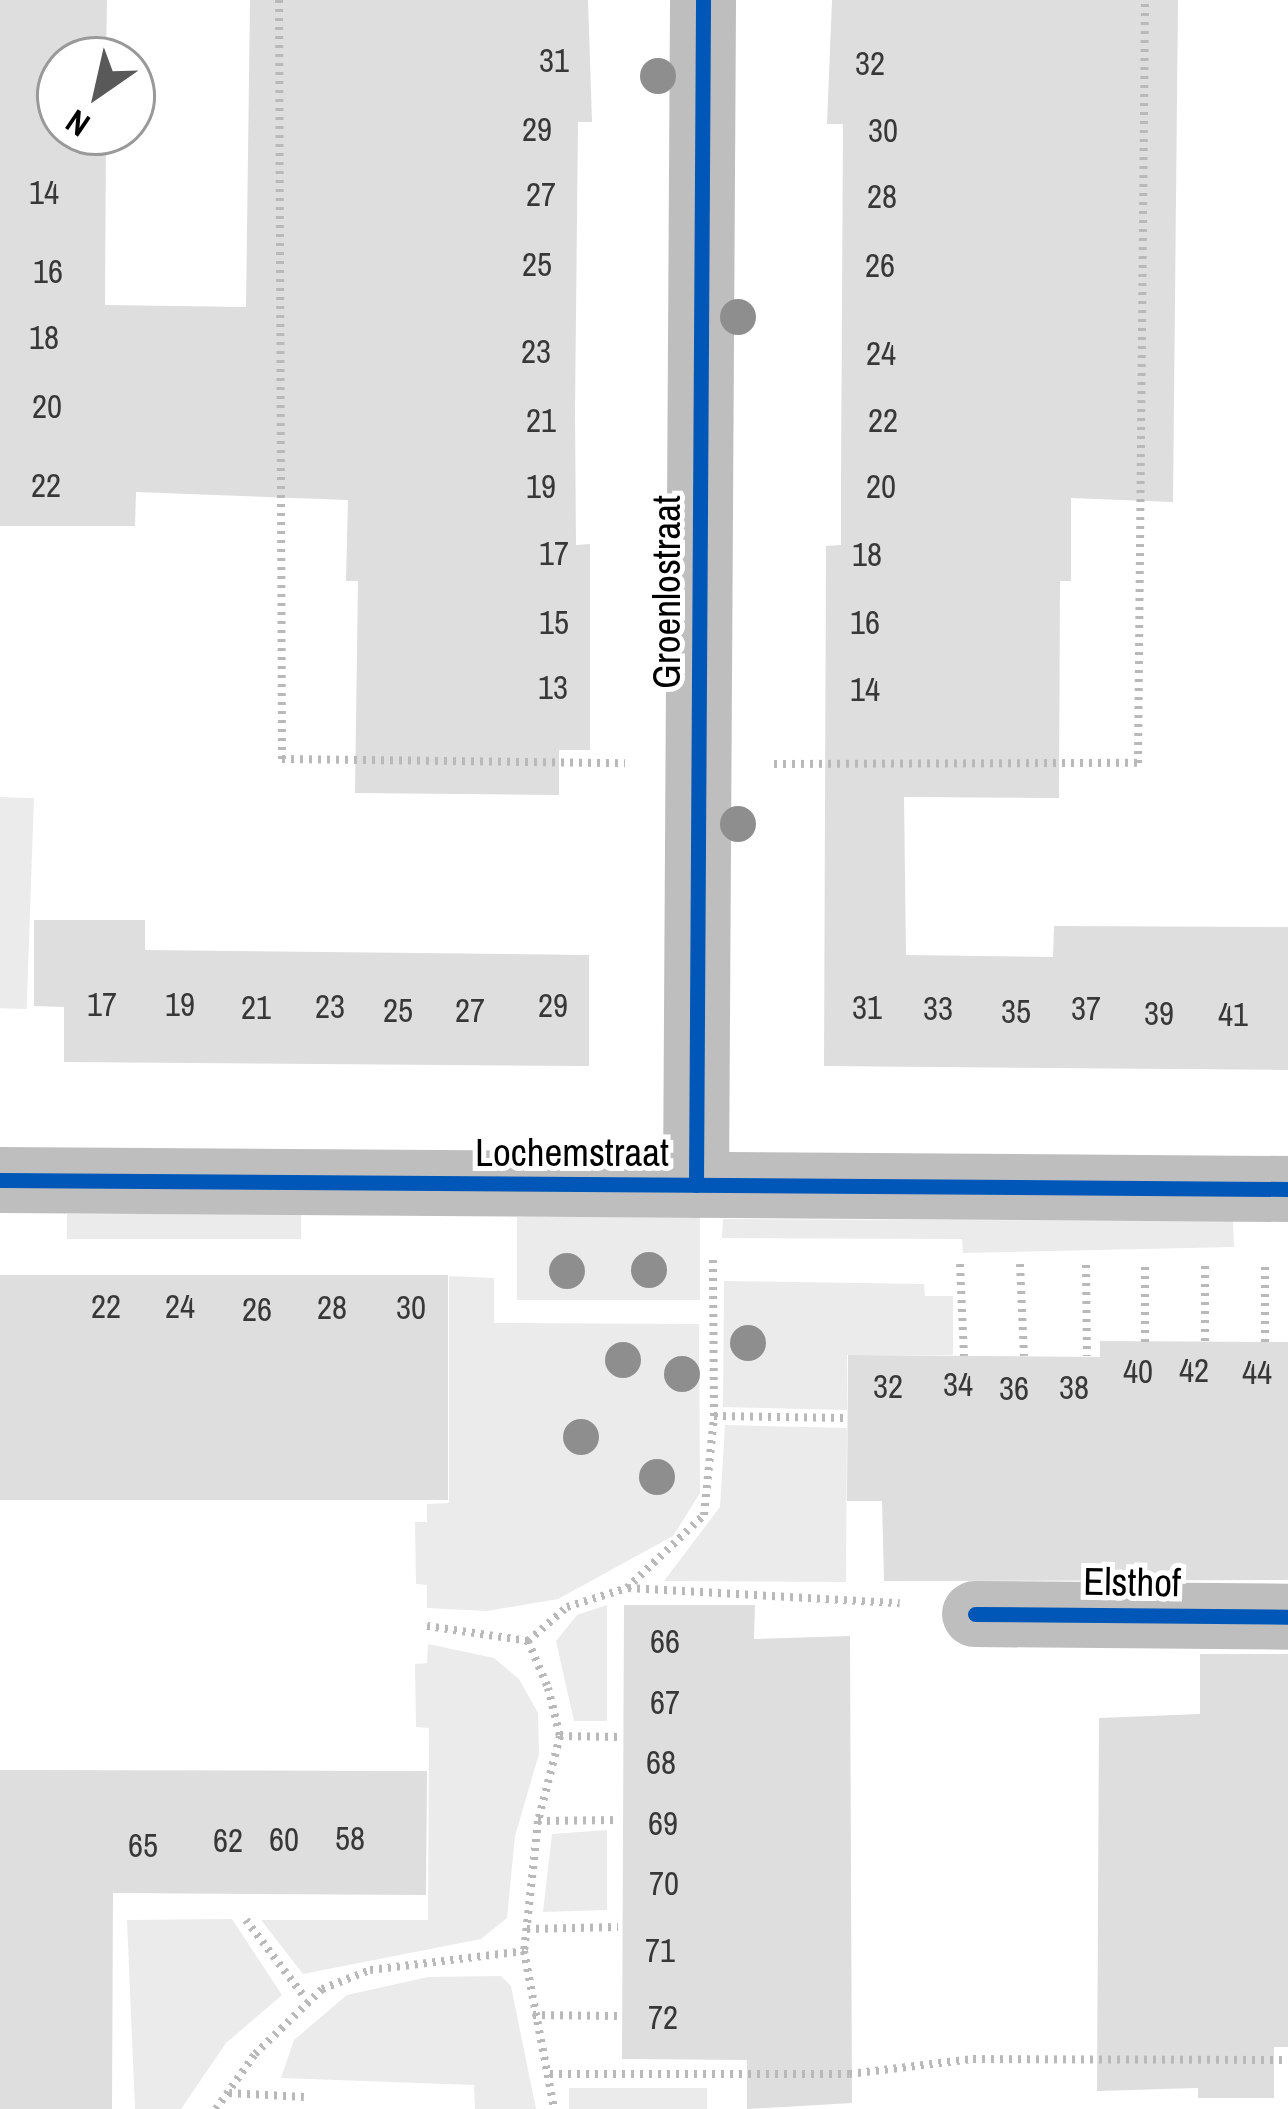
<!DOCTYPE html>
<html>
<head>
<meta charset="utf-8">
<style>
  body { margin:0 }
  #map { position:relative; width:1288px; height:2109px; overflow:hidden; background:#fff; font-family:"Archivo Narrow",sans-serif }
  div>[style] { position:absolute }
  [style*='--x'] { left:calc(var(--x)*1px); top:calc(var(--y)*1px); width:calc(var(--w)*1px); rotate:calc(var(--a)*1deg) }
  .green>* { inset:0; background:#ebebeb; transform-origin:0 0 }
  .building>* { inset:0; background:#dedede; transform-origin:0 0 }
  .path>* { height:8px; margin-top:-4px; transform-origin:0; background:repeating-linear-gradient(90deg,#b9b9b9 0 3px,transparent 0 9px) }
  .minor>* { height:66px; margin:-33px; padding:0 33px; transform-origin:33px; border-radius:33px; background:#bebebe }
  .cycleway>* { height:15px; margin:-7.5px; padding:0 7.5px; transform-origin:7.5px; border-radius:7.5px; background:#0057b8 }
  .trees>* { width:36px; height:36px; margin:-18px; border-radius:50%; background:#8e8e8e }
  span { translate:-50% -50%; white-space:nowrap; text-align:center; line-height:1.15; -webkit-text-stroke:10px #fff; paint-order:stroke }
  .number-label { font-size:33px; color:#383838 }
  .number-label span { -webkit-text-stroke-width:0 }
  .street-label { font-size:39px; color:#000 }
  .north { position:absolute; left:36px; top:36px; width:120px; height:120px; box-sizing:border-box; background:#fff; border:3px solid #999; border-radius:50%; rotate:214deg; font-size:33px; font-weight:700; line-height:48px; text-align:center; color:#000 }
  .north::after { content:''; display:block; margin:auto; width:42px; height:54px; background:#595959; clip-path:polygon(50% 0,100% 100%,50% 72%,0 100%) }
</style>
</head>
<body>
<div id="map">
  <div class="green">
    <i style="left:0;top:797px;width:34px;height:211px;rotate:2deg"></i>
    <i style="left:67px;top:1214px;width:234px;height:25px"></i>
    <i style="left:517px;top:1217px;width:183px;height:83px"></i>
    <i style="clip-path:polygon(723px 1219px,1233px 1221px,1234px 1247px,963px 1253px,962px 1239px,722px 1238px)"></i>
    <i style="clip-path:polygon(449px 1276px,494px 1278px,494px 1323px,699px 1324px,700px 1493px,673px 1536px,558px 1599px,487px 1611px,427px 1608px,427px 1585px,416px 1584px,415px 1522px,427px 1522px,427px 1504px,449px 1503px)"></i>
    <i style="clip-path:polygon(724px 1281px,924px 1284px,925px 1296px,953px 1296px,953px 1355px,847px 1355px,847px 1410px,723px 1407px)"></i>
    <i style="clip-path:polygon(725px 1425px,847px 1428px,846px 1582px,664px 1581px,720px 1507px)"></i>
    <i style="clip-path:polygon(607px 1605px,607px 1721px,574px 1721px,556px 1641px,577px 1615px)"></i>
    <i style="clip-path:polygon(428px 1644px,494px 1658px,519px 1679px,538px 1713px,539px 1754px,515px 1836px,507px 1918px,481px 1939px,303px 1974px,261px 1920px,428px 1920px,429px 1728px,416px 1727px,415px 1664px,427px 1663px)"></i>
    <i style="clip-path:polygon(607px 1830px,607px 1910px,543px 1912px,552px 1834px)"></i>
    <i style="clip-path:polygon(232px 1919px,282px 1995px,226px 2043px,181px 2109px,135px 2109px,127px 1920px)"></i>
    <i style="clip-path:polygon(501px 1976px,511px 1986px,536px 2109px,475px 2109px,474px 2085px,281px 2078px,294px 2040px,347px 1995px,428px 1977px)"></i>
    <i style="left:707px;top:2088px;width:21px;height:138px;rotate:90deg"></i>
  </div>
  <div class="building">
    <i style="clip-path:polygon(0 0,107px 0,106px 60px,60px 60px,60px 132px,106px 132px,105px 305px,246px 307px,250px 0,588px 0,592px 122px,578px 122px,575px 412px,576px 545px,590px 544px,590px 750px,559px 750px,559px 795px,355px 793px,358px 581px,346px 581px,348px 500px,136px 492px,135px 526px,0 526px)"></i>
    <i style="clip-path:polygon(832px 0,1178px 0,1173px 502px,1071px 498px,1071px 581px,1060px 581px,1059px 798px,904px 797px,906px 955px,1053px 957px,1054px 926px,1288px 927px,1288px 1070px,824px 1066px,826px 546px,841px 545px,841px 479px,843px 124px,827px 124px)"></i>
    <i style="clip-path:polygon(34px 920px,145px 920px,145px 950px,589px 955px,589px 1066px,64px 1062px,64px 1007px,34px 1006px)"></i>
    <i style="left:0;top:1275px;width:448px;height:225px"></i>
    <i style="clip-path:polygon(1100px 1341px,1288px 1342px,1288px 1580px,884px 1581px,882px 1501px,847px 1501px,848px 1355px,1100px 1357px)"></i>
    <i style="clip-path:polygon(624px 1605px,755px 1605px,754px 1639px,850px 1636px,852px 2103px,747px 2109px,747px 2060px,622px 2059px)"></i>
    <i style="clip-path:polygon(1200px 1654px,1288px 1654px,1288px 2047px,1274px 2047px,1274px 2098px,1198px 2098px,1198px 2088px,1097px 2091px,1099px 1718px,1200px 1714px)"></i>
    <i style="clip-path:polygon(0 1770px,427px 1771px,426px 1895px,113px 1893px,112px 2109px,0 2109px)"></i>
  </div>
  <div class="path">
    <i style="--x:279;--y:0;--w:759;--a:89.77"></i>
    <i style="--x:282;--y:759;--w:343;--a:0.7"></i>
    <i style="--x:774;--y:764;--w:364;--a:-0.2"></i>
    <i style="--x:1138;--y:763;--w:763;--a:-89.47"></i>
    <i style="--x:960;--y:1264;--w:92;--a:87.5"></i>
    <i style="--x:1020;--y:1264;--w:92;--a:87.5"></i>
    <i style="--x:1086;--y:1265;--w:91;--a:89.4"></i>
    <i style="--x:1205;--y:1266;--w:76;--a:90"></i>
    <i style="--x:1145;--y:1342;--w:76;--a:-90"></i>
    <i style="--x:1265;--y:1342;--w:76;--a:-90"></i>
    <i style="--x:714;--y:1416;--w:133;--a:0.9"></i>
    <i style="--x:628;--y:1588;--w:272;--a:3.2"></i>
    <i style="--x:427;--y:1626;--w:102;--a:8.4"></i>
    <i style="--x:528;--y:1641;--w:51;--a:66.9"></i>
    <i style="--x:548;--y:1688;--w:49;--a:76"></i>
    <i style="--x:560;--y:1736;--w:88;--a:104.5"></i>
    <i style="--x:538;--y:1821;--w:131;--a:96.1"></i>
    <i style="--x:524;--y:1951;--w:161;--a:79.2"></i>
    <i style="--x:528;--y:1641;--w:52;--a:-41.1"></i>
    <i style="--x:567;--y:1607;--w:63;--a:-17.6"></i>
    <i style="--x:627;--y:1588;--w:106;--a:-43.5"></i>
    <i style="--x:704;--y:1515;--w:100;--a:-84.2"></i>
    <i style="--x:714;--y:1416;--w:157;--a:-90.4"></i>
    <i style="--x:560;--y:1736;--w:58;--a:1"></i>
    <i style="--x:538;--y:1821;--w:80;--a:-0.7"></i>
    <i style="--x:246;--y:1920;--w:99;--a:52.8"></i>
    <i style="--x:527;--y:1929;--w:91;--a:-1.3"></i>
    <i style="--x:533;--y:2015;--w:84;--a:0.7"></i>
    <i style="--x:550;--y:2074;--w:299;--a:0"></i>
    <i style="--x:849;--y:2074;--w:125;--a:-6.9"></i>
    <i style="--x:973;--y:2059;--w:315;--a:0.2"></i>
    <i style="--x:229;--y:2093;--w:75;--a:3.1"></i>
    <i style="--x:216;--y:2109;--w:67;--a:-54.7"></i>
    <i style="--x:255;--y:2054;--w:93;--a:-44.1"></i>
    <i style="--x:322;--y:1989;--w:52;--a:-21.6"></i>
    <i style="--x:370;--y:1970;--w:155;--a:-7"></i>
  </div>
  <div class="minor">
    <i style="--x:0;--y:1180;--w:1288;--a:0.4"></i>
    <i style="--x:696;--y:1185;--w:1185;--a:-89.66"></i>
    <i style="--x:975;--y:1614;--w:313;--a:0.5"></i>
  </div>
  <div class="cycleway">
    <i style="--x:0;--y:1180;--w:1288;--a:0.4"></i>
    <i style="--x:696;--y:1185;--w:1185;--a:-89.66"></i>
    <i style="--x:975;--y:1614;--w:313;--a:0.5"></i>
  </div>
  <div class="trees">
    <i style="left:658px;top:76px"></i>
    <i style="left:738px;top:317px"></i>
    <i style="left:738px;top:824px"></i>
    <i style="left:649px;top:1270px"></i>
    <i style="left:567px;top:1271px"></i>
    <i style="left:748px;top:1343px"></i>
    <i style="left:623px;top:1360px"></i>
    <i style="left:682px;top:1374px"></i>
    <i style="left:581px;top:1437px"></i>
    <i style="left:657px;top:1477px"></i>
  </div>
  <div class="number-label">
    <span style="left:554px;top:61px">31</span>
    <span style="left:870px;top:64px">32</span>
    <span style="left:537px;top:130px">29</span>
    <span style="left:883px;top:131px">30</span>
    <span style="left:44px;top:193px">14</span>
    <span style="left:541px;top:195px">27</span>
    <span style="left:882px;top:197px">28</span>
    <span style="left:537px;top:265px">25</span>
    <span style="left:880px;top:266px">26</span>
    <span style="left:48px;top:272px">16</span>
    <span style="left:44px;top:338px">18</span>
    <span style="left:536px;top:352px">23</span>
    <span style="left:881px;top:354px">24</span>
    <span style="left:47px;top:407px">20</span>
    <span style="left:541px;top:421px">21</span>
    <span style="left:883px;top:421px">22</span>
    <span style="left:46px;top:486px">22</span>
    <span style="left:541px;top:487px">19</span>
    <span style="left:881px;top:487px">20</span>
    <span style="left:554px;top:554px">17</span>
    <span style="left:867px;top:555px">18</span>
    <span style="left:554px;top:623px">15</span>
    <span style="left:865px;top:623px">16</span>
    <span style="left:553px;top:688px">13</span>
    <span style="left:865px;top:690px">14</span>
    <span style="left:102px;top:1005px">17</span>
    <span style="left:180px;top:1005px">19</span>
    <span style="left:553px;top:1006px">29</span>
    <span style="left:330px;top:1007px">23</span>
    <span style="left:256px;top:1008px">21</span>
    <span style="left:867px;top:1008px">31</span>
    <span style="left:938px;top:1009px">33</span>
    <span style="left:1086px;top:1009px">37</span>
    <span style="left:398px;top:1011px">25</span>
    <span style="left:470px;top:1011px">27</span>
    <span style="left:1016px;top:1012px">35</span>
    <span style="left:1159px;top:1014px">39</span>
    <span style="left:1233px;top:1015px">41</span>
    <span style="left:106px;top:1307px">22</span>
    <span style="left:180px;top:1307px">24</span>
    <span style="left:332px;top:1308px">28</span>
    <span style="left:411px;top:1308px">30</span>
    <span style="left:257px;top:1310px">26</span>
    <span style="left:1194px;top:1371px">42</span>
    <span style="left:1138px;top:1372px">40</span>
    <span style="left:1257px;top:1373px">44</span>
    <span style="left:958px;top:1385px">34</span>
    <span style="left:888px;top:1387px">32</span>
    <span style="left:1074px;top:1388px">38</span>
    <span style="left:1014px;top:1389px">36</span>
    <span style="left:665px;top:1642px">66</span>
    <span style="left:665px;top:1703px">67</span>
    <span style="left:661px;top:1763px">68</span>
    <span style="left:663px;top:1824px">69</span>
    <span style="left:350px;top:1839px">58</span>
    <span style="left:284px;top:1840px">60</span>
    <span style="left:228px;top:1841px">62</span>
    <span style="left:143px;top:1846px">65</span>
    <span style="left:664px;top:1884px">70</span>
    <span style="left:660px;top:1951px">71</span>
    <span style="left:663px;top:2018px">72</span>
  </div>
  <div class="street-label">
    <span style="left:666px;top:592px;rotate:-90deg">Groenlostraat</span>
    <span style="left:572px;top:1152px">Lochemstraat</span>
    <span style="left:1132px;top:1582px;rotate:1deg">Elsthof</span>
  </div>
  <div class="north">N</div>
</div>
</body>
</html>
